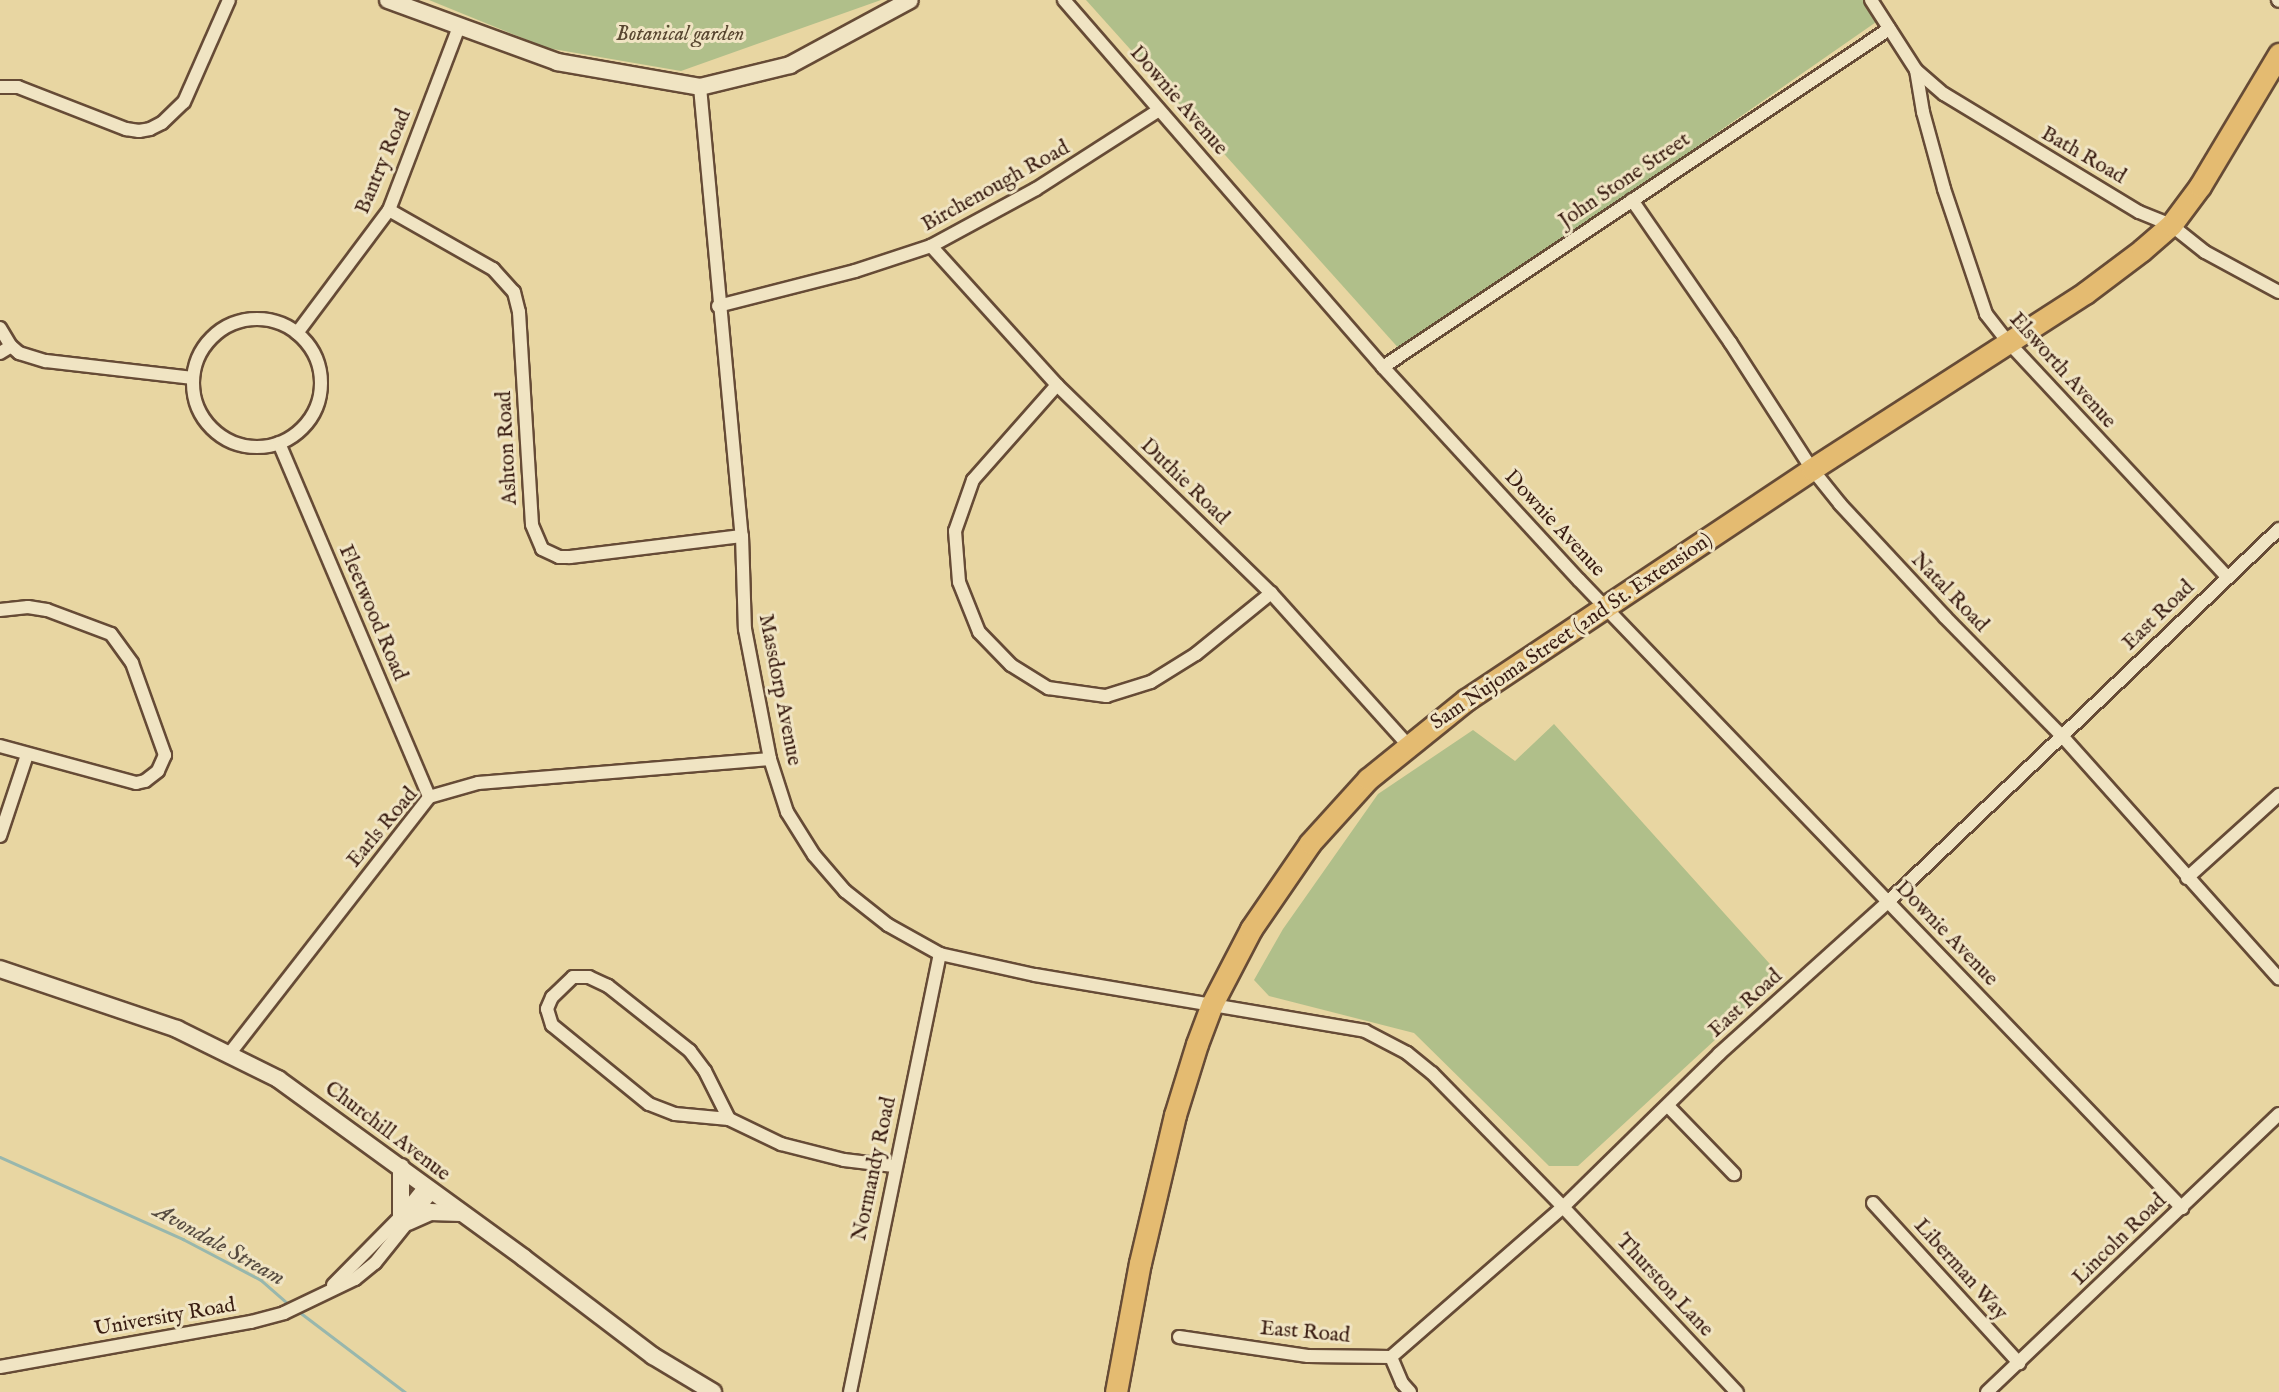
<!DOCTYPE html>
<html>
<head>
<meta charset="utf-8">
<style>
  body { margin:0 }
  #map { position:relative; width:2279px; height:1392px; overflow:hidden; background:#e8d6a2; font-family:"IM FELL English",serif }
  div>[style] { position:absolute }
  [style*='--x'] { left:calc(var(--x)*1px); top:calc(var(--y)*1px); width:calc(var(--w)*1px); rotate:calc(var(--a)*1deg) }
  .green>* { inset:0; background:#b0bf8a }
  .stream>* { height:2.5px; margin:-1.25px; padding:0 1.25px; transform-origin:1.25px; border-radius:1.25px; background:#98b7ad }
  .roads { filter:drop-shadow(2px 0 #664b36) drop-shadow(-2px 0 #664b36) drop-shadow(0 2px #664b36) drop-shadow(0 -2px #664b36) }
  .street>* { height:12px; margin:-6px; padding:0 6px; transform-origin:6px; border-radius:6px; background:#f0e4c3 }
  .street>.ring { margin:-6px; padding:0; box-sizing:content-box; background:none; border:12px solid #f0e4c3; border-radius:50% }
  .secondary>* { height:16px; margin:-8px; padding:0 8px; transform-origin:8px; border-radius:8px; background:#f0e4c3 }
  .highway>* { height:21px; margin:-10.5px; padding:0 10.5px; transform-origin:10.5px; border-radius:10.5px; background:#e4bb71 }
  span { translate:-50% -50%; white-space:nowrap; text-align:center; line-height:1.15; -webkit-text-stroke:6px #f0e4c3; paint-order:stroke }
  .park-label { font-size:21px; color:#584630; font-style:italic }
  .street-label { font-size:21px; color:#3a1d12 }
  .water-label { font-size:23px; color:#564b40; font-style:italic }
</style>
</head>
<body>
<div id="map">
  <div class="green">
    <i style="clip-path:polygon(429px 0,881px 0,681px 71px,547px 48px)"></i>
    <i style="clip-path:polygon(1086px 0,1865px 0,1879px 20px,1402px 352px)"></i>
    <i style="clip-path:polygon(1554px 724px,1778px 973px,1766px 993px,1578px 1166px,1549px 1166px,1414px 1033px,1269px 996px,1254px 980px,1283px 929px,1378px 794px,1473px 730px,1515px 761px)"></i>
  </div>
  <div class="stream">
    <i style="--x:0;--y:1157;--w:201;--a:24.1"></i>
    <i style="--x:183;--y:1239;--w:88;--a:27.7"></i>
    <i style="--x:261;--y:1280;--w:37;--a:41"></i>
    <i style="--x:297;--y:1310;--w:136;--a:37.2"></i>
  </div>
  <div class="roads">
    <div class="street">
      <i style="--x:1064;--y:0;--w:486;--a:49"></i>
      <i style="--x:1383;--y:367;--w:289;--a:47.4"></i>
      <i style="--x:1579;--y:580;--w:871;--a:46.16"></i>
      <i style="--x:1871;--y:0;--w:83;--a:57.3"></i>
      <i style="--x:1916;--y:70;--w:37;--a:41"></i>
      <i style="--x:1944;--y:94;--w:228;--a:31.2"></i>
      <i style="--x:2139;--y:212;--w:35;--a:22"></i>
      <i style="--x:2171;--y:225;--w:43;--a:38.5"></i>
      <i style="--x:2205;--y:252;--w:84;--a:28.4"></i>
      <i style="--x:2278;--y:0;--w:1;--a:45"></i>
      <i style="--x:1916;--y:70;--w:43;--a:80.5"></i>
      <i style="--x:1923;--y:112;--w:80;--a:74.7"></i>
      <i style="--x:1944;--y:189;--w:132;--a:71.4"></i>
      <i style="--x:1986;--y:314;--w:37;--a:52"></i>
      <i style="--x:2009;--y:343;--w:320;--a:47"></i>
      <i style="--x:0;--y:87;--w:18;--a:0"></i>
      <i style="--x:18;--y:87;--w:116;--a:21.3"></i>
      <i style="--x:126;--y:129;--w:13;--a:9"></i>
      <i style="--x:139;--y:131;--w:11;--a:-10"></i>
      <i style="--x:150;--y:129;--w:13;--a:-27"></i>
      <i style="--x:162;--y:123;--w:30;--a:-44"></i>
      <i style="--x:184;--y:102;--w:111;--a:-66.2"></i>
      <i style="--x:700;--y:87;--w:451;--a:84.7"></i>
      <i style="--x:742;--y:536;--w:93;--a:88.2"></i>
      <i style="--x:745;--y:629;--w:132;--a:79.1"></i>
      <i style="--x:770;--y:759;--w:56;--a:72.2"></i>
      <i style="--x:787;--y:812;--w:51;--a:57.9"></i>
      <i style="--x:814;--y:855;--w:48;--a:49.3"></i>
      <i style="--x:845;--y:891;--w:55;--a:38.3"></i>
      <i style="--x:888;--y:925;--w:60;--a:29.1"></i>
      <i style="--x:940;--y:954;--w:97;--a:12.5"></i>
      <i style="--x:1035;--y:975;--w:335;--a:9.6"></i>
      <i style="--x:1365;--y:1031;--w:47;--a:27.6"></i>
      <i style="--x:1407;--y:1053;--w:32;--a:39"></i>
      <i style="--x:1432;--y:1073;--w:187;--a:45.6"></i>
      <i style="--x:1563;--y:1207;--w:254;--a:46.8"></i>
      <i style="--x:1632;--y:200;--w:173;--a:55.4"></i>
      <i style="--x:1730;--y:342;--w:151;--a:57.2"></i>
      <i style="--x:1812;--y:469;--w:45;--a:51.3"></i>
      <i style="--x:1840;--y:504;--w:154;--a:47.1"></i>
      <i style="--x:1945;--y:617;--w:168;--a:45.5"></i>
      <i style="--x:2063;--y:737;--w:324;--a:48.2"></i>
      <i style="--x:389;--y:210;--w:120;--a:29.6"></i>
      <i style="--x:493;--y:269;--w:31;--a:48"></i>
      <i style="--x:514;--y:292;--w:21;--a:76"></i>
      <i style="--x:519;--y:312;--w:213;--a:86.5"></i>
      <i style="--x:532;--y:525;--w:26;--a:67"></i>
      <i style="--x:542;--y:549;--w:19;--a:25"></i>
      <i style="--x:559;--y:557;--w:11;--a:0"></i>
      <i style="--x:570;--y:557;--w:173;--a:-7"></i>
      <i style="--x:931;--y:246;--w:188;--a:47.8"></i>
      <i style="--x:1057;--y:385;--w:298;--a:44.2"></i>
      <i style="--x:1271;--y:593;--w:205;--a:48"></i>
      <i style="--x:718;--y:306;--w:141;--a:-14.3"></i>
      <i style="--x:855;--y:271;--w:80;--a:-18.2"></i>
      <i style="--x:931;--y:246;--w:119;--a:-28.5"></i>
      <i style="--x:1036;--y:189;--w:146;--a:-32.7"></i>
      <i class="ring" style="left:193px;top:319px;width:116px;height:116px"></i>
      <i style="--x:0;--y:328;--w:21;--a:59"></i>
      <i style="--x:297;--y:333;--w:154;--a:-53.2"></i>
      <i style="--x:389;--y:210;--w:196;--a:-69.1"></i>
      <i style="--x:0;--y:353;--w:13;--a:-32"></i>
      <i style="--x:11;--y:346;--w:11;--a:41"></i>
      <i style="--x:19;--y:353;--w:28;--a:17"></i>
      <i style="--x:46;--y:361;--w:148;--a:6.6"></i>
      <i style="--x:1383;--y:367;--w:609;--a:-33.74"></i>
      <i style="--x:1057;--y:385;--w:127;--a:131.5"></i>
      <i style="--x:973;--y:480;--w:54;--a:109.4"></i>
      <i style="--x:955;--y:531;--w:51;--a:85.5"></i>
      <i style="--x:959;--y:582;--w:54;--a:68.2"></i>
      <i style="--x:979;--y:632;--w:46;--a:45.9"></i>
      <i style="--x:1011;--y:665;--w:44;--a:31.9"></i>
      <i style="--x:1048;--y:688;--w:59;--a:7.9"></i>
      <i style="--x:1106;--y:696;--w:47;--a:-17.3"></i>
      <i style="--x:1151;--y:682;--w:53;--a:-31.9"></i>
      <i style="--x:1196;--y:654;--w:97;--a:-39.1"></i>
      <i style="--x:279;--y:443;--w:384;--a:67"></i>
      <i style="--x:0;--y:610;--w:28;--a:-6"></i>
      <i style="--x:28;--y:607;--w:19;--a:9"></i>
      <i style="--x:47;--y:610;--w:68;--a:20.6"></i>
      <i style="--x:111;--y:634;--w:36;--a:54"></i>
      <i style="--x:132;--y:663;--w:98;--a:70.3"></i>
      <i style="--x:165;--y:755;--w:17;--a:114"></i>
      <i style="--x:158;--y:771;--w:16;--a:142"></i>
      <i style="--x:145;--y:781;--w:9;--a:167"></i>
      <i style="--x:136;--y:783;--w:141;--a:-164.8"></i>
      <i style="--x:0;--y:836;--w:85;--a:-71.6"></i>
      <i style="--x:2187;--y:878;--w:124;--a:-42.1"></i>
      <i style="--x:230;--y:1053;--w:324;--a:-52.1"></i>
      <i style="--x:429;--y:797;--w:51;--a:-15.9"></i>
      <i style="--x:478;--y:783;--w:293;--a:-4.7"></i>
      <i style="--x:1668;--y:1106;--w:95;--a:45.9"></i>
      <i style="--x:729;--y:1119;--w:54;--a:-116.6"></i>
      <i style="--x:705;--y:1071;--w:25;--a:-127"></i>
      <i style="--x:690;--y:1051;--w:105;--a:-141.6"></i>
      <i style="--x:608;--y:986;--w:21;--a:-155"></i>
      <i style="--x:589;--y:977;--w:16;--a:180"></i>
      <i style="--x:573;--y:977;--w:29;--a:136"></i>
      <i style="--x:552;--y:997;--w:13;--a:113"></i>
      <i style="--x:547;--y:1009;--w:17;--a:73"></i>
      <i style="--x:552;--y:1025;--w:125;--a:39.2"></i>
      <i style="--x:649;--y:1104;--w:28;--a:21"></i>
      <i style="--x:675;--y:1114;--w:54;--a:5.3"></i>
      <i style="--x:729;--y:1119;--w:58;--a:25.7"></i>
      <i style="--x:781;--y:1144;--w:65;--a:14.3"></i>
      <i style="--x:844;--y:1160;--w:50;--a:6.8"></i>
      <i style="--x:1873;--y:1203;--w:217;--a:47.6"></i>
      <i style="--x:333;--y:1285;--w:97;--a:-45.4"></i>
      <i style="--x:401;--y:1216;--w:38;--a:-51"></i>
      <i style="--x:1179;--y:1337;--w:130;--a:8.4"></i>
      <i style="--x:1308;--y:1356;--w:83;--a:0.7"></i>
      <i style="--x:1391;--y:1357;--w:228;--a:-41.1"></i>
      <i style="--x:1563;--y:1207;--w:219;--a:-44.4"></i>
      <i style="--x:1719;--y:1054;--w:229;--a:-42"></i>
      <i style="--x:1889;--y:901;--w:539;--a:-43.65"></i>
      <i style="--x:1391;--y:1357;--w:28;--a:67"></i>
      <i style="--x:1402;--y:1383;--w:12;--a:48"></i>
      <i style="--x:0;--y:1367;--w:255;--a:-10.2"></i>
      <i style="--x:251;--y:1322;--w:34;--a:-15"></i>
      <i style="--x:284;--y:1313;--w:79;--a:-25.6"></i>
      <i style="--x:355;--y:1279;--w:26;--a:-39"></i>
      <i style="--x:375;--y:1263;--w:91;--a:-51.2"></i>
      <i style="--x:850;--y:1392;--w:447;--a:-78.4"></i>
      <i style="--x:1987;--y:1392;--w:403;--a:-43.6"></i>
    </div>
    <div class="secondary">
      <i style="--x:388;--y:0;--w:180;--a:20.1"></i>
      <i style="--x:557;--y:62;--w:145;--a:9.9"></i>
      <i style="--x:700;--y:87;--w:93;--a:-13.7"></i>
      <i style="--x:790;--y:65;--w:136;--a:-28.4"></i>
      <i style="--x:0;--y:969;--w:187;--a:18.7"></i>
      <i style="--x:177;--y:1029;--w:113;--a:26.3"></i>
      <i style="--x:278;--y:1079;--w:304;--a:36"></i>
      <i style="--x:524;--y:1258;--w:162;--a:37.2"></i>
      <i style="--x:653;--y:1356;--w:70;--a:31"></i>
      <i style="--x:401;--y:1167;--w:49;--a:90"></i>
      <i style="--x:408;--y:1222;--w:24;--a:-24"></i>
      <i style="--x:430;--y:1212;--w:31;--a:2"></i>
    </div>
    <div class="highway">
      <i style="--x:1116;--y:1392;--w:131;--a:-79.5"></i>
      <i style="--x:1140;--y:1263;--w:152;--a:-76.7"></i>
      <i style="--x:1175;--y:1115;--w:74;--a:-72.8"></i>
      <i style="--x:1197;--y:1044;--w:43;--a:-69.4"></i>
      <i style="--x:1212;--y:1004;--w:85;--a:-62.5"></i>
      <i style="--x:1251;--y:929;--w:104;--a:-55.5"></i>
      <i style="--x:1310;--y:843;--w:86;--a:-47.8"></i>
      <i style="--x:1368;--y:779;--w:126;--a:-38.9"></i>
      <i style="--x:1466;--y:700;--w:416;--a:-33.7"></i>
      <i style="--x:1812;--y:469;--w:325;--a:-32.8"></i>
      <i style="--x:2085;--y:293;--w:71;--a:-37"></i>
      <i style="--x:2142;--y:250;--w:38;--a:-41"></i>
      <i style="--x:2171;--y:225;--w:49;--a:-53.4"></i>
      <i style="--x:2200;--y:186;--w:154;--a:-59.1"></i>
    </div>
  </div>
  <div class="park-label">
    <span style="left:680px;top:35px">Botanical garden</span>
  </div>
  <div class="street-label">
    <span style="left:1178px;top:101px;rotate:49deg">Downie Avenue</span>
    <span style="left:2083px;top:156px;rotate:30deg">Bath Road</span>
    <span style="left:384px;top:162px;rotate:-67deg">Bantry Road</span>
    <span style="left:1625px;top:181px;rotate:-34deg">John Stone Street</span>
    <span style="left:996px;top:187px;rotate:-29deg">Birchenough Road</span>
    <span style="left:2062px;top:371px;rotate:48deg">Elsworth Avenue</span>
    <span style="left:508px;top:448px;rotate:-93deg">Ashton Road</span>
    <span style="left:1184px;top:482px;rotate:44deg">Duthie Road</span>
    <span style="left:1554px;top:524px;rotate:47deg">Downie Avenue</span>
    <span style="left:1949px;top:593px;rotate:46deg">Natal Road</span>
    <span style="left:372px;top:613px;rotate:67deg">Fleetwood Road</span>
    <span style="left:2159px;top:616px;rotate:-44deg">East Road</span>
    <span style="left:1572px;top:632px;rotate:-34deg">Sam Nujoma Street (2nd St. Extension)</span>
    <span style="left:779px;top:690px;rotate:79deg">Massdorp Avenue</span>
    <span style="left:383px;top:828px;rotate:-50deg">Earls Road</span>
    <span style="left:1946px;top:934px;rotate:46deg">Downie Avenue</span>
    <span style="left:1746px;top:1004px;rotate:-42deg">East Road</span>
    <span style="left:387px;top:1132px;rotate:37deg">Churchill Avenue</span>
    <span style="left:875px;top:1169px;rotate:-78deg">Normandy Road</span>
    <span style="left:2120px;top:1240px;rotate:-44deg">Lincoln Road</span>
    <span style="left:1960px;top:1270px;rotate:48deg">Liberman Way</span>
    <span style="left:1664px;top:1286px;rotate:47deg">Thurston Lane</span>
    <span style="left:165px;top:1318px;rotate:-10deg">University Road</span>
    <span style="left:1305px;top:1333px;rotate:5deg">East Road</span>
  </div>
  <div class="water-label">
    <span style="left:219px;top:1245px;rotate:29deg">Avondale Stream</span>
  </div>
</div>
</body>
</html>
